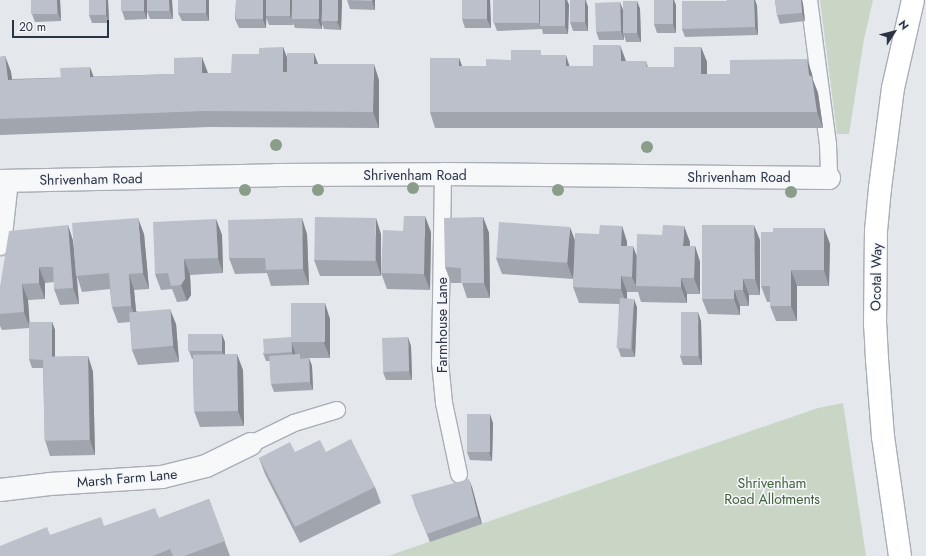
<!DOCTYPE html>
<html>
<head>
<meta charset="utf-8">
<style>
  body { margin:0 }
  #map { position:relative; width:926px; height:556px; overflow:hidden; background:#e4e7ec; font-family:Jost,sans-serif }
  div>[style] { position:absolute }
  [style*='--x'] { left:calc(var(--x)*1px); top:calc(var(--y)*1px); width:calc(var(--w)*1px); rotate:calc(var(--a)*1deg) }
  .green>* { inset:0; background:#c9d6c5 }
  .roads { filter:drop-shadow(1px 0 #a9aeb7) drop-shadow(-1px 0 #a9aeb7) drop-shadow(0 1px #a9aeb7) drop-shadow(0 -1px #a9aeb7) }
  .service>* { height:16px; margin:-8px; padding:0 8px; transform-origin:8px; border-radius:8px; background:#f7f8fa }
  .minor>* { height:22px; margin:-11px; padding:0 11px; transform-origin:11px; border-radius:11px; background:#f7f8fa }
  .primary>* { height:22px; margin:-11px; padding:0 11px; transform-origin:11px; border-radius:11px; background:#fff }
  .trees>* { width:12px; height:12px; margin:-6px; border-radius:50%; background:#899d89 }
  .wall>* { inset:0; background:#a1a5ae }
  .shaded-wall>* { inset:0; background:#83868d }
  .building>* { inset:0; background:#bbc0ca; transform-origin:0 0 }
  span { translate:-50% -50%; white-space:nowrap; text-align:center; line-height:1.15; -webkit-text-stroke:3px #f4f6f9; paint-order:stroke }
  .street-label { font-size:14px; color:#2b3445 }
  .park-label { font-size:14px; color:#3f6138 }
  .north { position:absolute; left:874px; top:12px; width:40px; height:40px; -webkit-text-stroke:3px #f4f6f9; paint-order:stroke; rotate:54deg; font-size:11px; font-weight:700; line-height:16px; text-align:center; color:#2b3445 }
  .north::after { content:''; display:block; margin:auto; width:14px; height:18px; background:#2b3445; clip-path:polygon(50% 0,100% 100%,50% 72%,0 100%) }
  .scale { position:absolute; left:12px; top:20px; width:97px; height:18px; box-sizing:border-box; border:2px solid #2b3445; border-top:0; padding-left:5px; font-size:12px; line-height:14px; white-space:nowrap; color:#2b3445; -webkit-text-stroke:3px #f4f6f9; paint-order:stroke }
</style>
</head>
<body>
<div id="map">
  <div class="green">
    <i style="clip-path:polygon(820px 0,873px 0,864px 39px,849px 134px,837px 134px)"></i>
    <i style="clip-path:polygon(843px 403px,866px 556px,388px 556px,818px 408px)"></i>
  </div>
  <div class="roads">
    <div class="service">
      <i style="--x:809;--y:0;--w:145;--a:82.5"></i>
      <i style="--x:828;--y:144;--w:34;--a:88"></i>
      <i style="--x:443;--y:174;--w:188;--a:90.9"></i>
      <i style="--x:440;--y:362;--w:41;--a:84.4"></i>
      <i style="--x:444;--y:403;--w:73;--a:78.1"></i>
      <i style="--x:251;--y:444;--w:48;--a:-26"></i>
      <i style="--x:294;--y:423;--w:45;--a:-16.8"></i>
    </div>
    <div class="minor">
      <i style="--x:0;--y:181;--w:277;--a:-1.2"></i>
      <i style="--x:277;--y:175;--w:166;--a:-0.3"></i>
      <i style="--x:443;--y:174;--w:386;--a:0.6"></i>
      <i style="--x:0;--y:244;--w:63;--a:-83.7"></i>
      <i style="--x:0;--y:490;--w:50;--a:-6.8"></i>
      <i style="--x:50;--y:484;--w:112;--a:-3.6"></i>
      <i style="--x:162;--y:477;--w:45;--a:-14"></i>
      <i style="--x:206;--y:466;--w:50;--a:-26.1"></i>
    </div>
    <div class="primary">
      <i style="--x:900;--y:556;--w:120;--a:-98.1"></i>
      <i style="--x:883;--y:437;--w:78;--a:-94.4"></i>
      <i style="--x:877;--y:359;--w:34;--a:-93"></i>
      <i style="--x:875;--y:325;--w:94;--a:-89.4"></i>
      <i style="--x:876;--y:231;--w:43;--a:-84.7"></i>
      <i style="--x:880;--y:188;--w:101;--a:-82.6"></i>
      <i style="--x:893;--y:88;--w:90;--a:-77.2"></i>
    </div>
  </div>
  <div class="trees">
    <i style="left:276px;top:145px"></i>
    <i style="left:647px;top:147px"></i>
    <i style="left:413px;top:188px"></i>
    <i style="left:245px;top:190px"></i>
    <i style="left:318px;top:190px"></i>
    <i style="left:558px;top:190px"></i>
    <i style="left:791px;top:192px"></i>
  </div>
  <div class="wall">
    <i style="clip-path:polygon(60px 0,61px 21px,35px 22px,32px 14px)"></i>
    <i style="clip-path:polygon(108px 0,109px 23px,92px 23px,89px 15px)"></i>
    <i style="clip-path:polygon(147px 0,147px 19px,125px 20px,122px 11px)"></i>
    <i style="clip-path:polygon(172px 0,173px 19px,150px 19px,147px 11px)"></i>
    <i style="clip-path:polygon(178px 0,209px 0,209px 21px,182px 21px,178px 13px)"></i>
    <i style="clip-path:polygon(236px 0,342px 0,341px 30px,324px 29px,322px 24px,322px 29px,295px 28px,293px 23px,293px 25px,269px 25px,266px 17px,266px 28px,239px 28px,235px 19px)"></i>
    <i style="clip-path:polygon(347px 0,375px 0,375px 10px,350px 9px)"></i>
    <i style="clip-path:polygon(462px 0,490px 0,491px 28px,465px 28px,462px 19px)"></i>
    <i style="clip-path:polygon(493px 0,567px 0,569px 5px,568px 34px,543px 34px,542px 29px,497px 31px,494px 23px)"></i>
    <i style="clip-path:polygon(570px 0,586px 0,588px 7px,588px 31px,573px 31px,570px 22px)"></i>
    <i style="clip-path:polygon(728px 0,755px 0,757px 6px,758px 35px,685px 37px,682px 29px)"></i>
    <i style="clip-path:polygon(775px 0,802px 0,803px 4px,805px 21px,780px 24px,777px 15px)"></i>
    <i style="clip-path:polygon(637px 1px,640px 9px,641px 42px,626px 42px,624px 35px,624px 40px,599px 40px,596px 31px,623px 9px)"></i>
    <i style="clip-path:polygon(676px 5px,676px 33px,657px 33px,654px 24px)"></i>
    <i style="clip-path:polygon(283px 47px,287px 58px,318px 64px,379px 80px,379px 128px,209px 127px,0 135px,0 57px,5px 56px,11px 72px,12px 79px,208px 73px,231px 73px,259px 54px)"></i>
    <i style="clip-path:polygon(701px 47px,707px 62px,707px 74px,730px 74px,807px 59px,812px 74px,813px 80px,818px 93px,823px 128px,435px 128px,430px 112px,459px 58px,462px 66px,486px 66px,511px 60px,543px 55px,570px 66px,593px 66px,626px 61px,646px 61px,648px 67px,674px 67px)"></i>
    <i style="clip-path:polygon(483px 217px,489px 233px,490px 298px,467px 298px,462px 283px,451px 283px,445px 267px)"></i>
    <i style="clip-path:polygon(216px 219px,222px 235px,223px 273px,190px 275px,191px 295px,187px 301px,177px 302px,172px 289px,161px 290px,155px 274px)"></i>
    <i style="clip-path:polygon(68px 225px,73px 241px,76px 269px,144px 234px,149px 289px,134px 290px,136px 311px,176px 324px,179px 362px,138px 365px,132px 350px,130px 322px,118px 323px,112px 307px,110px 289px,82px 292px,77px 276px,79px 304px,60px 305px,54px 289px,54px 282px,45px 283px,45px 299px,28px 300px,29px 322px,52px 322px,55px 330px,55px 357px,88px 356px,93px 372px,95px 455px,50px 456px,45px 440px,43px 368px,32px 368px,29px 359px,29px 328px,2px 330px,0 326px,0 287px)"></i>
    <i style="clip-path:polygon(622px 226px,627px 242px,627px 246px,636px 255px,690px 242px,689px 246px,695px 246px,700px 262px,700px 294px,687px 294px,687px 303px,641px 302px,638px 292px,627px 292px,627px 299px,637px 307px,635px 357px,621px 357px,618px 348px,619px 304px,579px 303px,573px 287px,574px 271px,573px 279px,502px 274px,496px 258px,599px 234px)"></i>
    <i style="clip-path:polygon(824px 228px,830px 244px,829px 286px,797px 286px,797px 321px,776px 321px,770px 306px,770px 302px,767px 302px,761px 286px,773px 232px)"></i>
    <i style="clip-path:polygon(431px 232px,430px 290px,387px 289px,381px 273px)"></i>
    <i style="clip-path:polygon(307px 234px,309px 285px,271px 286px,267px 273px,235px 274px,229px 258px)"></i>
    <i style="clip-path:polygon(381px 234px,381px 276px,320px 276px,314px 260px)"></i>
    <i style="clip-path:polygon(760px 240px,760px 295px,749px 295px,749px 306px,740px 306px,740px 315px,708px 314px,702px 299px)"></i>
    <i style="clip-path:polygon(330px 319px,330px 358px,309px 358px,312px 366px,313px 390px,274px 392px,271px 384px,270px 361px,266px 361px,263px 353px,291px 337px)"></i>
    <i style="clip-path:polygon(701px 321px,702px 365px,683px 365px,680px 356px)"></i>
    <i style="clip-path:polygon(225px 342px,225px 355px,243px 370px,244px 426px,200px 427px,194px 411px,193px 359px,192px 359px,189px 351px)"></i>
    <i style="clip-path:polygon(411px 346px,412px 380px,386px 380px,383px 372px)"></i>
    <i style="clip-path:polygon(493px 423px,492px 461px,470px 460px,467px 452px)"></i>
    <i style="clip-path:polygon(295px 452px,326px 452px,375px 487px,381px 503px,300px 543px,265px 474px,259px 458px)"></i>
    <i style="clip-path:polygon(472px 487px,482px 524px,430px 542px,414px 503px)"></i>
    <i style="clip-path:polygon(209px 499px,230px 556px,0 556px,50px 535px,159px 518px)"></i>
  </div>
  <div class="shaded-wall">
    <i style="clip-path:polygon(57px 0,60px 0,61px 21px,58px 13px)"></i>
    <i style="clip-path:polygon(106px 0,108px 0,109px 23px,106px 14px)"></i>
    <i style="clip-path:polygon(144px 0,147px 0,147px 19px,144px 11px)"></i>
    <i style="clip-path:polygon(169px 0,172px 0,173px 19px,170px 10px)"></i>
    <i style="clip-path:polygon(206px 0,209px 0,209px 21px,206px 13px)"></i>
    <i style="clip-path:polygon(263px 0,267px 0,266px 28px,263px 20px)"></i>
    <i style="clip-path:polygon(290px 0,293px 0,291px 19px,293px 25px,290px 16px)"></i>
    <i style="clip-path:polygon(319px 0,323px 0,321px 21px,322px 24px,322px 29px,318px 20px)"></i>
    <i style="clip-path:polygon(338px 0,342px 0,341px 30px,337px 22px)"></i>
    <i style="clip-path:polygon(372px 0,375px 0,375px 10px,372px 1px)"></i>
    <i style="clip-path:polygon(487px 0,490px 0,491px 28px,487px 19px)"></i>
    <i style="clip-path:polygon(539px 0,542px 0,541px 26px,539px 21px)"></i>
    <i style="clip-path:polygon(565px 0,567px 0,569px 5px,568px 34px,565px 26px)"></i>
    <i style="clip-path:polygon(585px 0,588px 7px,588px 31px,585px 22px)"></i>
    <i style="clip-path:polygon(673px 0,674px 0,676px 5px,676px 33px,673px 24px)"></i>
    <i style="clip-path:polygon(754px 0,755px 0,757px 6px,758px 35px,755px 27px)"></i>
    <i style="clip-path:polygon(801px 0,802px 0,803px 4px,805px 21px,802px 13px)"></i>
    <i style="clip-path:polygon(637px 1px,640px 9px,641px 42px,637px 33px)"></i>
    <i style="clip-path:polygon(620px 2px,623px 10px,623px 33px,624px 40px,621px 31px)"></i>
    <i style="clip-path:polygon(620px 45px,626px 61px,621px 61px)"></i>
    <i style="clip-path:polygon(283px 47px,289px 63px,289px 88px,283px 72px)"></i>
    <i style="clip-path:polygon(701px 47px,707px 62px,707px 90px,701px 74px)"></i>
    <i style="clip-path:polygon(314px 53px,320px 69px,314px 64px)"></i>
    <i style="clip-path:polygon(566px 55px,571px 71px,566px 66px)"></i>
    <i style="clip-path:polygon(5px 56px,11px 72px,14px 95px,8px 80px)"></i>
    <i style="clip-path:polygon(202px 57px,208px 73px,202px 73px)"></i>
    <i style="clip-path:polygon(459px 58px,465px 74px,459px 66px)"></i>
    <i style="clip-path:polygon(807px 59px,812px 74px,813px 80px,818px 93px,823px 128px,817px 112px,809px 75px)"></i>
    <i style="clip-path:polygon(374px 64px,379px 80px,379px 128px,373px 112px)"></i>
    <i style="clip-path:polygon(90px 67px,96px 83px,90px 77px)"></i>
    <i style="clip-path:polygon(425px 216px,431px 232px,430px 290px,424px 274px)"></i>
    <i style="clip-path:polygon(483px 217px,489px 233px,490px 298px,484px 283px)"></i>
    <i style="clip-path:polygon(138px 218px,144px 234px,149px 289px,143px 273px)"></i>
    <i style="clip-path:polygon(302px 218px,307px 234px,309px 285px,303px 269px)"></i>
    <i style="clip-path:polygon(376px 218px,381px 234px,381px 276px,376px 260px)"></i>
    <i style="clip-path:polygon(216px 219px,222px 235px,223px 273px,218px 258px)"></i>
    <i style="clip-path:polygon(68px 225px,73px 241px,79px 304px,73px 288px)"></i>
    <i style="clip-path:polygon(754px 225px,760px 240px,760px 295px,755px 279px)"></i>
    <i style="clip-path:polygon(622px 226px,627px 242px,627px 262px,621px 246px)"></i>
    <i style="clip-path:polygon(684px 226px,690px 242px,689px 262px,683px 246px)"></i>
    <i style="clip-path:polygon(570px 227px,576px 243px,573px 279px,567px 263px)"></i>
    <i style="clip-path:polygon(824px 228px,830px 244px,829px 286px,824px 270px)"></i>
    <i style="clip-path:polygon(633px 246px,639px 262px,636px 286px,632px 277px)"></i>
    <i style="clip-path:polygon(695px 246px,700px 262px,700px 294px,694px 278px)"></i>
    <i style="clip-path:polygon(184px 259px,190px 275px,191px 295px,187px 301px,181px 285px)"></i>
    <i style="clip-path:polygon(39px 267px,45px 283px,45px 299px,39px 283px)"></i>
    <i style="clip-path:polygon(791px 270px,797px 286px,797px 321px,791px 306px)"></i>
    <i style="clip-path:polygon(129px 274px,134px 290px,137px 321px,131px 306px)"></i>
    <i style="clip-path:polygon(621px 276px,627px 292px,627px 305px,621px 289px)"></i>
    <i style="clip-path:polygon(681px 278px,687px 294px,687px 303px,681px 287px)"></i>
    <i style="clip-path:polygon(743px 279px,749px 295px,749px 306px,743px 290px)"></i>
    <i style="clip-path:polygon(22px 284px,28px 300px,30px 328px,24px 312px)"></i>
    <i style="clip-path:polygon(734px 290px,740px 306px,740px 315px,734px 299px)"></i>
    <i style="clip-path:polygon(634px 299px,637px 307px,635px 357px,632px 349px)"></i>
    <i style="clip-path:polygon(325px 303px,330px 319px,330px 358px,324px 343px)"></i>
    <i style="clip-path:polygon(170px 309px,176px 324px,179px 362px,173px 346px)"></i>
    <i style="clip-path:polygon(698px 312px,701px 321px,702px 365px,699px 357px)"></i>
    <i style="clip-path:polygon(52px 322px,55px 330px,55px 368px,52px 360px)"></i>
    <i style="clip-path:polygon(222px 334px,225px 342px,225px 359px,222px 351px)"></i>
    <i style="clip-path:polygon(408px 337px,411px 346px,412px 380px,409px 371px)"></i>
    <i style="clip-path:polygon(292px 344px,295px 352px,295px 361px,292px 352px)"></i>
    <i style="clip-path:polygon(237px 354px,243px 370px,244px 426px,238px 411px)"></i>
    <i style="clip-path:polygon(88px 356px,93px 372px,95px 455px,90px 440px)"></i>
    <i style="clip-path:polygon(309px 358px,312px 366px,313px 390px,310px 382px)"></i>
    <i style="clip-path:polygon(490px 414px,493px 423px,492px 461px,489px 452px)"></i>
    <i style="clip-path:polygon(469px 479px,472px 487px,482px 524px,478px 516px)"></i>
  </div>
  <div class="building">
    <i style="left:31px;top:0;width:26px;height:14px"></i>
    <i style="left:89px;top:0;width:17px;height:15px"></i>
    <i style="left:121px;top:0;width:23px;height:11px"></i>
    <i style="left:147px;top:0;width:22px;height:11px"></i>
    <i style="left:178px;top:0;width:28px;height:13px"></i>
    <i style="left:236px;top:0;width:27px;height:19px"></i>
    <i style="left:266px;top:0;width:24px;height:16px"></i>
    <i style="left:292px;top:0;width:27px;height:19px"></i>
    <i style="left:322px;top:0;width:16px;height:21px"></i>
    <i style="clip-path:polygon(347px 0,372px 0,372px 1px)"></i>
    <i style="left:462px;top:0;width:25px;height:19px"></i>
    <i style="left:493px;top:0;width:46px;height:23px"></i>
    <i style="left:540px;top:0;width:25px;height:26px"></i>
    <i style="left:570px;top:0;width:15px;height:22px"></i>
    <i style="left:654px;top:0;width:19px;height:24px"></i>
    <i style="clip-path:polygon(728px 0,754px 0,755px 27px,682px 29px,682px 1px,728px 1px)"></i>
    <i style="clip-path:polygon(775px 0,801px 0,802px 13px,777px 15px)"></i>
    <i style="left:623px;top:1px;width:14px;height:32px"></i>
    <i style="left:620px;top:2px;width:29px;height:25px;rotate:88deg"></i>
    <i style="clip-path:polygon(593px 45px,620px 45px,621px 61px,646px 61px,646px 67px,674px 67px,674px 47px,701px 47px,701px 74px,730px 74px,730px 60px,807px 59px,809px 75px,812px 77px,817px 112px,430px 112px,430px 58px,459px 58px,459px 66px,486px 66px,486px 59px,511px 60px,511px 50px,541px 50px,541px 55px,566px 55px,566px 66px,593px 66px)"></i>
    <i style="clip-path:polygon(283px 47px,283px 72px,287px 72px,287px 53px,314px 53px,314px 64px,374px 64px,373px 112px,203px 111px,0 119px,0 57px,5px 56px,8px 80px,61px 78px,60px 68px,90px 67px,90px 77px,174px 74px,174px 58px,202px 57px,202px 73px,231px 73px,232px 54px,259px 54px,259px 48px)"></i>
    <i style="clip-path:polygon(404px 216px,425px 216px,424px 274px,381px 273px,383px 230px,403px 231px)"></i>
    <i style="left:315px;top:217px;width:61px;height:43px;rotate:1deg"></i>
    <i style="clip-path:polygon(483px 217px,484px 283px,461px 283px,461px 268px,445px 267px,444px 218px)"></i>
    <i style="clip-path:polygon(138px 218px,143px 273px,129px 274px,131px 306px,112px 307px,109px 273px,76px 276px,72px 223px)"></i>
    <i style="clip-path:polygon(302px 218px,303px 269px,266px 270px,265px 258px,229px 258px,228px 220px)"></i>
    <i style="clip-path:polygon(216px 219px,218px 258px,184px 259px,185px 279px,181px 285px,171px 286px,168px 273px,155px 274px,153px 222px)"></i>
    <i style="left:499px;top:222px;width:71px;height:36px;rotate:4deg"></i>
    <i style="clip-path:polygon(68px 225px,73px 288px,54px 289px,53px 267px,39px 267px,39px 283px,22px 284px,24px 312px,0 314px,0 287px,9px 231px)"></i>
    <i style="clip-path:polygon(600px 225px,622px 226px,621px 246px,633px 246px,632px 277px,621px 276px,621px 289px,573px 287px,575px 233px,599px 234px)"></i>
    <i style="clip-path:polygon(663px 225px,684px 226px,683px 246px,695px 246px,694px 278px,681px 278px,681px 287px,636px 286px,637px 234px,662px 235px)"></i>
    <i style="clip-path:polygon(702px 225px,754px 225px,755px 279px,743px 279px,743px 290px,734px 290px,734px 299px,702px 299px)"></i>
    <i style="clip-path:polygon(773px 228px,824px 228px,824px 270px,791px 270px,791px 306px,770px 306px,770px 286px,761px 286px,761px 232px,773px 232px)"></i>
    <i style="left:620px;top:298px;width:14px;height:50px;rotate:4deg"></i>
    <i style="left:291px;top:303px;width:34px;height:39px"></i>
    <i style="left:170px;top:309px;width:37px;height:41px;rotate:85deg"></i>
    <i style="left:681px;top:312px;width:17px;height:44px"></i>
    <i style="clip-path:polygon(29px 322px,52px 322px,52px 357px,43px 357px,43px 360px,29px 359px)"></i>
    <i style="left:188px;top:334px;width:34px;height:17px"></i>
    <i style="left:291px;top:337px;width:15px;height:28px;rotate:86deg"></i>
    <i style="left:408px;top:337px;width:34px;height:26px;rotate:88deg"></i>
    <i style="left:237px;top:354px;width:57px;height:44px;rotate:89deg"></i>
    <i style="clip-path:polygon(300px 354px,300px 359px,309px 358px,310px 382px,271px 384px,269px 356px)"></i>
    <i style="left:88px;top:356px;width:84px;height:45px;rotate:89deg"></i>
    <i style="left:467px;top:414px;width:23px;height:38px"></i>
    <i style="clip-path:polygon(351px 439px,375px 487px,295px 527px,259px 458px,290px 442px,295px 452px,320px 440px,326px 452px)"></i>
    <i style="clip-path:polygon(469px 479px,478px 516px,427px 534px,411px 495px)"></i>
    <i style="clip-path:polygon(209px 499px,225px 541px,184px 556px,173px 556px,170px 549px,153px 556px,0 556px,0 546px,47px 527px,50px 535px,101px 517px,104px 526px,155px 508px,159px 518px)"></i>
  </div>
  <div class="street-label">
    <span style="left:415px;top:175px">Shrivenham Road</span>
    <span style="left:739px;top:177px">Shrivenham Road</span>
    <span style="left:91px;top:179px;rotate:-1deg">Shrivenham Road</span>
    <span style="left:876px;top:277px;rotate:-89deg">Ocotal Way</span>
    <span style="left:442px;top:325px;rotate:-90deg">Farmhouse Lane</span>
    <span style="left:127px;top:478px;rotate:-5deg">Marsh Farm Lane</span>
  </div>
  <div class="park-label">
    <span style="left:772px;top:491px">Shrivenham<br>Road Allotments</span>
  </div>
  <div class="north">N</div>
  <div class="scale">20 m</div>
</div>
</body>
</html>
